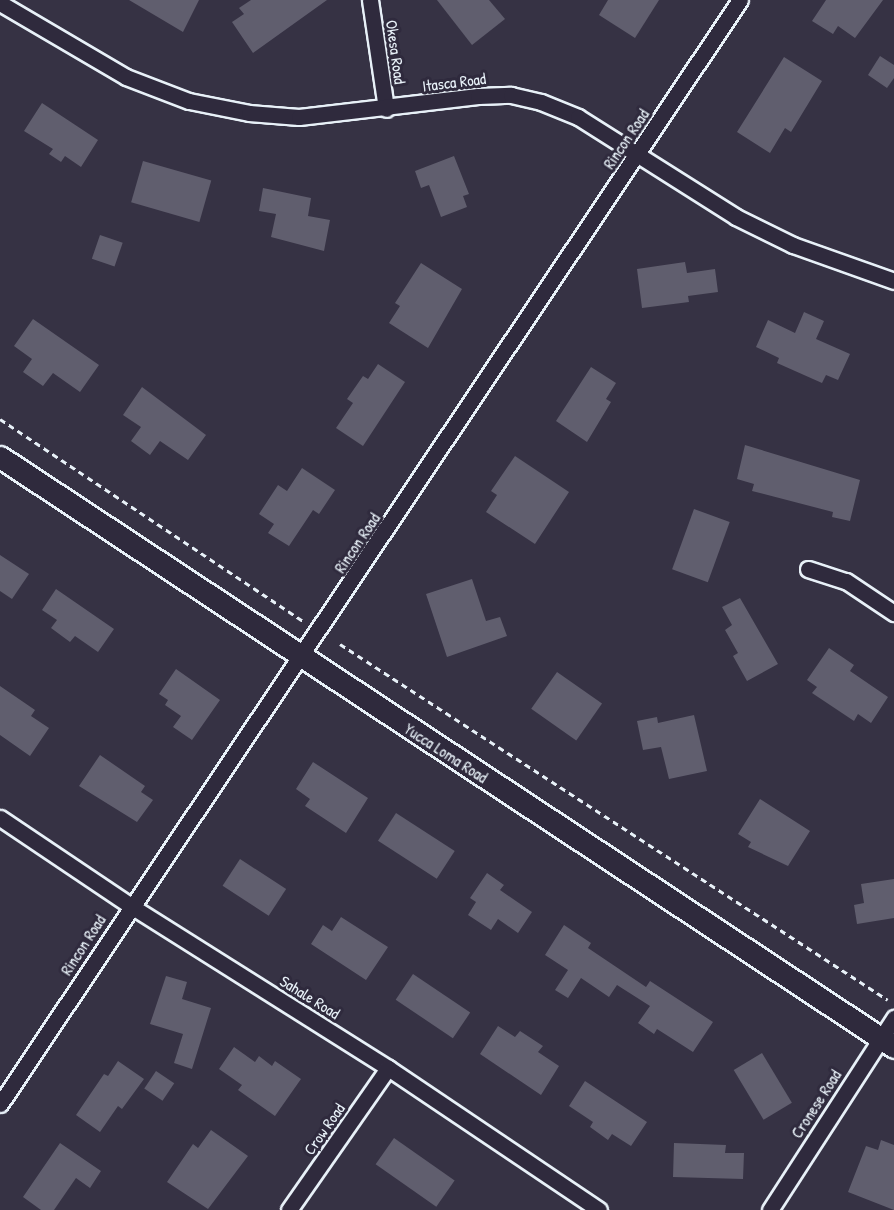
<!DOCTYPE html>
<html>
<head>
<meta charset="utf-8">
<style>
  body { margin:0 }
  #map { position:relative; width:894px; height:1210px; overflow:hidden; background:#363244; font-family:"Patrick Hand",sans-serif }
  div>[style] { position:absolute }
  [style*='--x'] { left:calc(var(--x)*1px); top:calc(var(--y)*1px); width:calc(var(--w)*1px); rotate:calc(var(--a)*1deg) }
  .building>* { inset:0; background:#605e6e; transform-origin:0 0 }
  .path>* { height:3px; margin-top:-1.5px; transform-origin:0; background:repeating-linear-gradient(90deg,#e8f1f8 0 6px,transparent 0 10.5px) }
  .roads { filter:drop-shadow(2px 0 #e8f1f8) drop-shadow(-2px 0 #e8f1f8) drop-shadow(0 2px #e8f1f8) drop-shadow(0 -2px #e8f1f8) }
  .minor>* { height:15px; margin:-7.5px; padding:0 7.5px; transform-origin:7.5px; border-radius:7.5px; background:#2f2a3d }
  .secondary>* { height:21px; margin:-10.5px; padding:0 10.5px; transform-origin:10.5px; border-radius:10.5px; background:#2f2a3d }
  span { translate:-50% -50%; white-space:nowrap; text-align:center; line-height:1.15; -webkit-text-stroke:6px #2f2a3d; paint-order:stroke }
  .street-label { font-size:16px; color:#e8f1f8 }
</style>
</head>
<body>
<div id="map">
  <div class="building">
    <i style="clip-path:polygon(129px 0,199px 0,183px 32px)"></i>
    <i style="clip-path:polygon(251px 0,327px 0,253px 53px,232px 22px,244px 14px,239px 8px)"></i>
    <i style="clip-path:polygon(437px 0,489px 0,505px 19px,472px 45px)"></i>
    <i style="clip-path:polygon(608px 0,659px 0,635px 38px,599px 15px)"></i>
    <i style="clip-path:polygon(826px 0,883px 0,855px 38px,838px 26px,833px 34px,812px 21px)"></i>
    <i style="clip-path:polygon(880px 56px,894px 65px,894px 78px,887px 88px,868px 75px)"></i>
    <i style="clip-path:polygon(784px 57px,822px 81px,791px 132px,785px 128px,770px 153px,737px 132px)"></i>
    <i style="clip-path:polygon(42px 103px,98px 140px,81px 167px,65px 156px,61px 162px,49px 154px,53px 149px,24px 131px)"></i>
    <i style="clip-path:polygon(454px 156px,469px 194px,463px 196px,467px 207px,441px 217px,429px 185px,421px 188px,415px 171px)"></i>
    <i style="left:143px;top:161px;width:71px;height:43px;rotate:16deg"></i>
    <i style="clip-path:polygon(263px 188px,311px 198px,308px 216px,330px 220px,324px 251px,271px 237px,276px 214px,259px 211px)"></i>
    <i style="left:100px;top:235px;width:24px;height:25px;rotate:19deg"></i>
    <i style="clip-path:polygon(685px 262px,687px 273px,715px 269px,718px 292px,688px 296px,689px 302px,642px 308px,637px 269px)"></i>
    <i style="clip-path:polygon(421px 263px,462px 289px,428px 348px,389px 323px,400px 306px,395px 303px)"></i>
    <i style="clip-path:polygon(804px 312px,824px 321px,816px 339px,850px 354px,838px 380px,826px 375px,822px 383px,777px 363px,779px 358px,756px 347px,768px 320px,795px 333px)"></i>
    <i style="clip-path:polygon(33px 319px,99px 365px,80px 392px,53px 373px,43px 386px,23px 372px,32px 359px,14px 346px)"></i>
    <i style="clip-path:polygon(378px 364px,405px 382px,363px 446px,336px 428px,353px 403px,347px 399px,363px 376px,368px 379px)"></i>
    <i style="clip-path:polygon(591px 367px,616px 383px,606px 399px,611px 402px,587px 442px,556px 421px)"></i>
    <i style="clip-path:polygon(142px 387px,206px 435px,188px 460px,160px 441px,150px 455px,131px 441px,141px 427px,123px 415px)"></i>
    <i style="clip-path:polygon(745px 445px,860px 480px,850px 521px,832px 517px,833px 512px,752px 491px,754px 484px,737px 479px)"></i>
    <i style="clip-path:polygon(515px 456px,569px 492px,535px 544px,486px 512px,497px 495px,491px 491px)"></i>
    <i style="clip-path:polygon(302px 468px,335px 490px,319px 514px,313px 510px,289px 546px,268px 533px,274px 524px,259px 514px,278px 485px,287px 491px)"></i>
    <i style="left:694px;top:509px;width:38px;height:64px;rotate:20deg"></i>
    <i style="clip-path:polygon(0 555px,29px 574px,12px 599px,0 591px)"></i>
    <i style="clip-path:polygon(472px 579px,486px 621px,500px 617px,507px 636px,447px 657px,426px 594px)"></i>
    <i style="clip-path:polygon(56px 589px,114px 629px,98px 652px,75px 636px,70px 642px,51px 628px,57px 620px,42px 610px)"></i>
    <i style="clip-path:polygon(740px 598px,778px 664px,747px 681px,733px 656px,738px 653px,725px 630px,732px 625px,722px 607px)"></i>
    <i style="clip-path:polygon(829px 648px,854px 665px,850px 671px,888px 697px,871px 723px,858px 714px,854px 721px,812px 693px,817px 687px,807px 680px)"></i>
    <i style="clip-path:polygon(176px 669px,220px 700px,192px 740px,173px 727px,181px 716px,165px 705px,168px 700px,159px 694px)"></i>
    <i style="left:557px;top:672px;width:55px;height:45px;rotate:35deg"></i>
    <i style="clip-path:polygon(0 686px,35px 710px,31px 716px,49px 728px,30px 756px,0 735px)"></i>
    <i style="clip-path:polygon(694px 715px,707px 771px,669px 779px,661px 747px,643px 750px,637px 721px,657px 717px,658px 723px)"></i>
    <i style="clip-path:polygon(100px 755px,145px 786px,141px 792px,153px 800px,137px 822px,79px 786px)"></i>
    <i style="clip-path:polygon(313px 762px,368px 798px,346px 833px,305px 806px,310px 799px,296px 789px)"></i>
    <i style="clip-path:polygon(760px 799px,810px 831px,788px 866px,748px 847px,751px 842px,738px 834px)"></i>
    <i style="left:396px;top:813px;width:70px;height:33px;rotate:33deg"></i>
    <i style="left:240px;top:859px;width:55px;height:32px;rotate:33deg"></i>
    <i style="clip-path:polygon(487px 873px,504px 885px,500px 890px,532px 912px,518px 933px,498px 919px,491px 930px,468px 915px,476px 902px,470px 898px)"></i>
    <i style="clip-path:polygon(894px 879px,894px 918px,857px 924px,854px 905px,864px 903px,861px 884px)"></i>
    <i style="clip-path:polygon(341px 917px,388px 947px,366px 980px,311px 944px,323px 925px,332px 931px)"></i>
    <i style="clip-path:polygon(564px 925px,591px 943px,588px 948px,646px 987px,650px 981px,713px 1022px,693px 1052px,657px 1029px,654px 1034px,638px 1023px,650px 1006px,617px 985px,609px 997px,581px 978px,568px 998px,555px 990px,568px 970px,545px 955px)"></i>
    <i style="left:413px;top:974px;width:69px;height:31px;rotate:34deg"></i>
    <i style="clip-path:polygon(166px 976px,187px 982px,182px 999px,211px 1008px,192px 1069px,174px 1063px,183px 1034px,150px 1024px)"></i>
    <i style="clip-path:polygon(498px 1026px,515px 1037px,520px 1031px,543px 1046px,538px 1052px,559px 1066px,541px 1095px,480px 1054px)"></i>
    <i style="clip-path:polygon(234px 1047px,255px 1062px,259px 1056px,272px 1066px,275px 1061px,301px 1079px,275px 1116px,238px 1090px,242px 1085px,219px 1069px)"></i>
    <i style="left:762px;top:1053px;width:58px;height:33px;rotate:59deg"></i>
    <i style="clip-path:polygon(118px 1061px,144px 1079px,122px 1109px,118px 1106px,100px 1132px,76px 1115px,104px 1074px,108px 1076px)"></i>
    <i style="left:156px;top:1071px;width:22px;height:21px;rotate:34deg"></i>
    <i style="clip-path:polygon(585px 1081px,647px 1122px,631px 1146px,612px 1134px,608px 1140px,590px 1127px,593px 1122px,569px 1106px)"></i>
    <i style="clip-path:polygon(211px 1130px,248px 1156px,208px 1209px,167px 1182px,193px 1144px,198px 1148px)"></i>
    <i style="left:394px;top:1138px;width:74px;height:32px;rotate:35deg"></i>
    <i style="clip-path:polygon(881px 1140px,894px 1145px,894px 1210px,848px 1192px,866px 1146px,878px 1150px)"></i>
    <i style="clip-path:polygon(60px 1143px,101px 1171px,90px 1188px,76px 1178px,54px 1210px,41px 1210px,23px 1197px)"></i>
    <i style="clip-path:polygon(674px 1143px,726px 1145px,725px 1153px,744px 1153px,743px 1179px,673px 1177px)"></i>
  </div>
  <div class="path">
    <i style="--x:0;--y:419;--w:366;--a:33.7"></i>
    <i style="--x:340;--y:644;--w:653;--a:33.01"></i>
  </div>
  <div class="roads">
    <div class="minor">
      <i style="--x:370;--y:0;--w:110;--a:81.6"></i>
      <i style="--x:0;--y:3;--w:146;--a:30.4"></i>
      <i style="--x:126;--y:77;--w:67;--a:20.9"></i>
      <i style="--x:189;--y:101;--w:61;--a:11.3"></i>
      <i style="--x:249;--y:113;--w:50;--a:4.6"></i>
      <i style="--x:299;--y:117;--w:180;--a:-6.7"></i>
      <i style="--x:478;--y:96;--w:33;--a:-2"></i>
      <i style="--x:511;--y:95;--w:31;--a:13"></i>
      <i style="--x:541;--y:102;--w:40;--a:22"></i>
      <i style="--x:578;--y:117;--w:187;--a:32.3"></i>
      <i style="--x:736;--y:217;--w:64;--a:26.2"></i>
      <i style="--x:793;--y:245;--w:107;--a:19.6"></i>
      <i style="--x:808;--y:569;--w:40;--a:18"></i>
      <i style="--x:846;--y:581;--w:58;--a:33.7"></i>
      <i style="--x:0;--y:818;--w:158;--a:33.9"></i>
      <i style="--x:131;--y:906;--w:304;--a:32.2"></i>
      <i style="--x:388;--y:1068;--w:254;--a:33.9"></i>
      <i style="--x:0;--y:1104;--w:1329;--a:-56.17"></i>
      <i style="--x:289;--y:1210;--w:173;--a:-55.1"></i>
      <i style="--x:770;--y:1210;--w:229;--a:-57.1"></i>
    </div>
    <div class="secondary">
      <i style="--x:0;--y:457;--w:1071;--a:33.42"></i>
    </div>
  </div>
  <div class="street-label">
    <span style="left:396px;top:52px;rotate:82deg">Okesa Road</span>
    <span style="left:454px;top:82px;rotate:-7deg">Itasca Road</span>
    <span style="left:626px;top:139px;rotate:-56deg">Rincon Road</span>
    <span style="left:357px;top:543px;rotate:-56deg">Rincon Road</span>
    <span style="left:446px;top:753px;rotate:33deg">Yucca Loma Road</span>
    <span style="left:83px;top:945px;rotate:-57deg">Rincon Road</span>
    <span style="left:310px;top:997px;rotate:32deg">Sahale Road</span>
    <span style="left:816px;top:1104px;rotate:-57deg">Cronese Road</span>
    <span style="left:324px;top:1129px;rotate:-55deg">Crow Road</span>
  </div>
</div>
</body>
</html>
